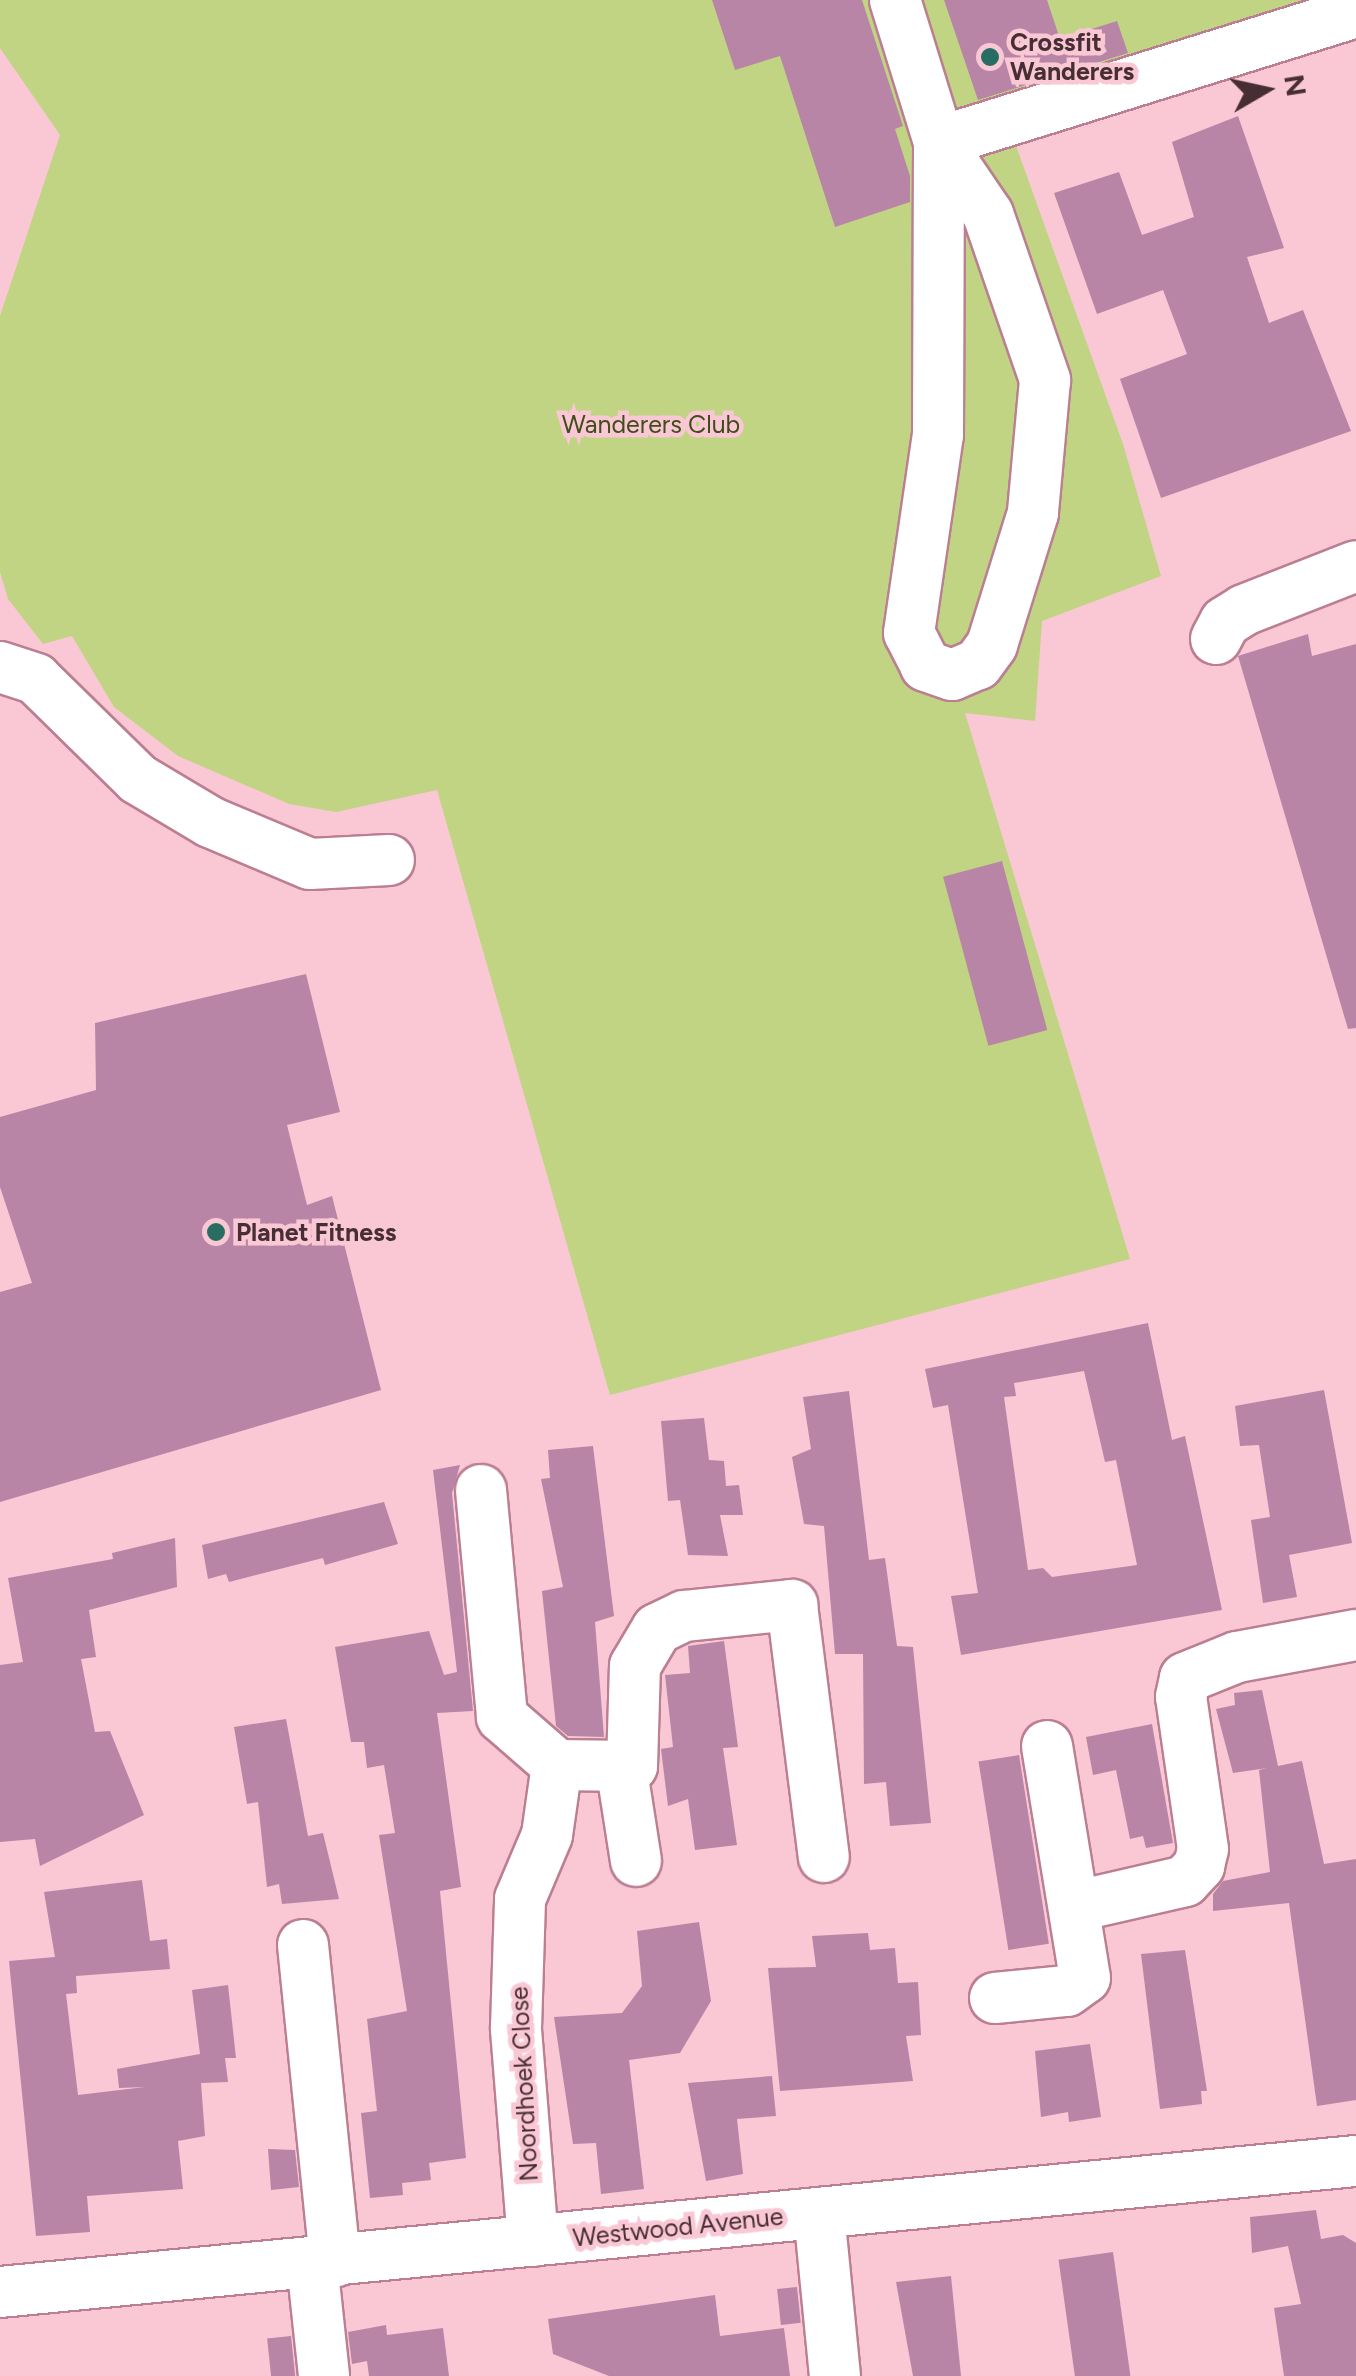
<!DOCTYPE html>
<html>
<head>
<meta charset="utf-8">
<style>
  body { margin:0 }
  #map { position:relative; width:1356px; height:2376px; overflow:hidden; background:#fac7d5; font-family:Figtree,sans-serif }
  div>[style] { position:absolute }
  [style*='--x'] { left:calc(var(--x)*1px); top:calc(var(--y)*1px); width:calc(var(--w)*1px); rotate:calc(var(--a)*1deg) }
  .green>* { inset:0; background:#c0d483 }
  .building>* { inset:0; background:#b885a6; transform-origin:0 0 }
  .roads { filter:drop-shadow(2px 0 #bb7f91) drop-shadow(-2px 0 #bb7f91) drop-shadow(0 2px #bb7f91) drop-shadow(0 -2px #bb7f91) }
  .minor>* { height:50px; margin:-25px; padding:0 25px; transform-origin:25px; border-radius:25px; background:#fff }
  .dots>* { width:28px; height:28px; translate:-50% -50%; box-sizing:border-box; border:5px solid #fac7d5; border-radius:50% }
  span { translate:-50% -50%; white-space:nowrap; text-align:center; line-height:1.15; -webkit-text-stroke:9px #fac7d5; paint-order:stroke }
  .poi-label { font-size:25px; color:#472e35; font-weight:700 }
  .left { translate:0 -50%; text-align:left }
  .park-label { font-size:25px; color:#414c1b }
  .street-label { font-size:25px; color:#472e35 }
  .north { position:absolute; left:1216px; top:40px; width:100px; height:100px; -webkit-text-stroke:8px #fac7d5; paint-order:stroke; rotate:81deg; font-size:28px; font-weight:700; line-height:40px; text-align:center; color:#472e35 }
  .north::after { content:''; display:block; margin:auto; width:35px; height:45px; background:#472e35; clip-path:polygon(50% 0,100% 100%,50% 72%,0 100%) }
</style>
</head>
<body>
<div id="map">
  <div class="green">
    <i style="clip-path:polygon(0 0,1332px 0,1015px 143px,1123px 444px,1161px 576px,1042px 621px,1035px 721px,965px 713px,1130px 1259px,610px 1395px,437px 790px,336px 812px,289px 804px,178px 756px,114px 707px,72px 636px,43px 644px,8px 599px,0 572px,0 316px,60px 135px,0 48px)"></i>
  </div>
  <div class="building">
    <i style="clip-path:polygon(712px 0,862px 0,903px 126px,895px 129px,910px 176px,910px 202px,835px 227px,780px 56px,735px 70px)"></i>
    <i style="clip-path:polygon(944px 0,1047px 0,1060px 39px,1117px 21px,1128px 53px,978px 100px)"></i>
    <i style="clip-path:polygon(1238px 116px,1284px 248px,1247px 257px,1269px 323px,1303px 310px,1351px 431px,1161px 498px,1120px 379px,1187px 354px,1163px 290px,1097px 314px,1054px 193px,1119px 172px,1142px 235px,1194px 217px,1172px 142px)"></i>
    <i style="clip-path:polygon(1308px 634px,1312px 656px,1356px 644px,1356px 1028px,1348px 1029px,1238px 656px)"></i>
    <i style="left:1002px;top:861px;width:175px;height:61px;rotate:75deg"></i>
    <i style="clip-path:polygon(306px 974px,340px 1112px,287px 1125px,307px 1205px,332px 1196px,381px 1390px,0 1502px,0 1292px,32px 1283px,0 1187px,0 1117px,96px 1090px,95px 1023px)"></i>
    <i style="clip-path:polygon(evenodd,1148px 1323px,1172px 1440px,1185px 1436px,1222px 1610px,961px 1655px,951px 1596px,978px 1593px,948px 1405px,933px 1408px,925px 1369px,1148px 1323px,1084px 1371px,1105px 1462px,1116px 1460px,1137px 1565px,1052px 1577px,1043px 1568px,1028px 1570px,1004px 1397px,1016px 1396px,1014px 1383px,1084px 1371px)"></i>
    <i style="clip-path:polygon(1324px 1390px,1352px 1543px,1289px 1555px,1297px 1597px,1263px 1603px,1251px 1520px,1270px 1517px,1259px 1445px,1240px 1446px,1235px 1406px)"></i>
    <i style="clip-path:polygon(849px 1391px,869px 1560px,885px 1558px,897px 1646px,913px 1647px,931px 1823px,890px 1826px,886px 1782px,864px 1784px,863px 1654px,835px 1654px,824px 1526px,804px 1524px,792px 1457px,811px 1449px,803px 1397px)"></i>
    <i style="clip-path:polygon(704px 1418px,709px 1460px,724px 1461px,726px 1486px,739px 1485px,743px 1515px,720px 1515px,728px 1556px,688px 1555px,680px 1500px,668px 1501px,661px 1421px)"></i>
    <i style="clip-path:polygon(593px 1446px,614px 1616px,595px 1622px,604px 1737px,568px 1736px,556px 1726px,542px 1591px,563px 1587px,541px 1479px,550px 1478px,548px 1450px)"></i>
    <i style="clip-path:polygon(460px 1465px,452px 1493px,473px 1711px,437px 1713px,461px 1887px,440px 1891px,466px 2158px,429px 2163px,431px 2180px,402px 2183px,403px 2195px,370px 2198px,361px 2113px,377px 2111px,367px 2019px,407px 2011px,379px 1835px,395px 1833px,384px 1765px,367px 1768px,364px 1742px,351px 1742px,335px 1647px,429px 1631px,444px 1675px,457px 1672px,433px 1470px)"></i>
    <i style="clip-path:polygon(384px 1502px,398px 1544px,325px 1565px,323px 1558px,229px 1582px,226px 1574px,208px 1579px,202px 1545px)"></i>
    <i style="clip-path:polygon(175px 1538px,177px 1587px,89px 1610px,96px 1657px,81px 1659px,95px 1732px,110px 1731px,144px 1815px,40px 1866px,35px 1839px,0 1842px,0 1665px,23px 1662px,8px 1578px,113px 1559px,112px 1553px)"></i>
    <i style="clip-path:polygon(724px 1641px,738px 1747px,723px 1748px,737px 1845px,695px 1850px,688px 1799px,668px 1806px,661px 1749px,673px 1747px,665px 1675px,690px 1673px,688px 1646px)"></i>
    <i style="clip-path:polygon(1262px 1690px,1278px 1766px,1302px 1761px,1324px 1864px,1356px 1859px,1356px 2100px,1317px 2106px,1289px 1903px,1213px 1911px,1213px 1894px,1223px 1881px,1270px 1872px,1259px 1770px,1267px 1768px,1233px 1773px,1216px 1709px,1235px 1705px,1234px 1693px)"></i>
    <i style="clip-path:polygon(286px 1719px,308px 1836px,323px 1833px,339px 1899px,282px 1904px,279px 1884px,267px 1887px,258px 1802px,247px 1804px,234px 1727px)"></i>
    <i style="clip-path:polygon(1152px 1724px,1173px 1843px,1146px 1848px,1143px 1836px,1130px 1839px,1116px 1770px,1093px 1775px,1086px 1737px)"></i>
    <i style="left:1019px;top:1755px;width:191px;height:41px;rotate:81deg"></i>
    <i style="clip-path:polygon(142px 1880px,150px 1941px,167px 1939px,170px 1969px,76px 1976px,77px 1993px,66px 1994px,78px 2095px,145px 2087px,119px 2088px,117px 2069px,200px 2054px,192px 1990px,228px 1985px,236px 2058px,225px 2058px,228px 2082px,201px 2083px,205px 2136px,178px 2141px,183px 2189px,87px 2196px,90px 2232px,36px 2236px,9px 1961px,55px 1957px,44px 1892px)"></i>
    <i style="clip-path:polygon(699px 1922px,711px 2001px,680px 2053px,629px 2060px,644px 2189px,601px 2194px,596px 2143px,573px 2144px,554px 2017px,622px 2013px,642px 1986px,637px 1931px)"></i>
    <i style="clip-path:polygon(868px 1933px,870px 1950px,895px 1948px,898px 1983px,918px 1982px,921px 2035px,906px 2036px,913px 2081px,780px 2091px,768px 1968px,816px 1967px,812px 1936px)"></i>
    <i style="clip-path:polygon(1185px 1950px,1207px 2091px,1201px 2091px,1202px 2104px,1160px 2109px,1141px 1954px)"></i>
    <i style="clip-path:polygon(1090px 2044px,1101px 2117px,1069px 2122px,1068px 2112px,1041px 2117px,1035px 2051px)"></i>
    <i style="clip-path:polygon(772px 2076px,776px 2116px,737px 2119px,743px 2174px,706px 2181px,688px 2083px)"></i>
    <i style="clip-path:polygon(268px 2149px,295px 2150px,299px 2187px,271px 2190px)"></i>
    <i style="clip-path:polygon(1316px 2210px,1321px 2239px,1343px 2235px,1356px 2243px,1356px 2376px,1284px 2376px,1274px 2308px,1301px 2304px,1288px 2246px,1252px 2253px,1250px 2217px)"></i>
    <i style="left:1113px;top:2252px;width:125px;height:55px;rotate:82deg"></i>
    <i style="clip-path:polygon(951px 2276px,961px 2376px,913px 2376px,896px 2282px)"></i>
    <i style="left:797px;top:2287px;width:36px;height:20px;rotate:84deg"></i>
    <i style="clip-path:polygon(715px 2295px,720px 2336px,784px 2328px,790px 2376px,609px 2376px,553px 2354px,548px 2319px)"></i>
    <i style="clip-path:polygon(386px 2325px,387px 2335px,443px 2328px,449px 2376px,369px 2376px,367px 2361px,352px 2364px,348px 2332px)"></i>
    <i style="left:291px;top:2336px;width:40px;height:24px;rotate:84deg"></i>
  </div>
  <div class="roads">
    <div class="minor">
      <i style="--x:895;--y:0;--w:149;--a:72.8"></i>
      <i style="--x:939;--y:142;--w:87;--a:55.8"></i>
      <i style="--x:988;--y:214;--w:176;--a:71"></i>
      <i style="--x:1045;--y:380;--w:134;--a:95.2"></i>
      <i style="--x:1033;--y:513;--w:138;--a:107.3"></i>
      <i style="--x:992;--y:645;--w:24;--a:126"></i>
      <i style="--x:978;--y:664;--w:28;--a:157"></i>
      <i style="--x:952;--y:675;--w:28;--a:-161"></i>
      <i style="--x:926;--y:666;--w:37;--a:-117"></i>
      <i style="--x:909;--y:633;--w:200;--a:-81.7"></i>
      <i style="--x:938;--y:435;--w:293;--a:-89.8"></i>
      <i style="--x:939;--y:142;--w:437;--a:-17.3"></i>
      <i style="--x:1216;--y:639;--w:19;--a:-62"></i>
      <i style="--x:1225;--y:622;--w:22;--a:-32"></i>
      <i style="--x:1244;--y:610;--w:120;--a:-21.4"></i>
      <i style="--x:0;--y:667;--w:38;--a:18"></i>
      <i style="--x:36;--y:679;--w:143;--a:44.4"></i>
      <i style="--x:138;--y:779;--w:84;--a:30.8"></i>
      <i style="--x:210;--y:822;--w:108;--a:22.8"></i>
      <i style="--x:310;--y:864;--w:79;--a:-2.9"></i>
      <i style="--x:481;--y:1490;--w:228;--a:84.7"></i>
      <i style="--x:502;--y:1717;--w:73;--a:41.1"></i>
      <i style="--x:621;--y:1765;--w:97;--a:81.1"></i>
      <i style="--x:1077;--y:1906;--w:111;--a:-13"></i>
      <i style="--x:1185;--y:1881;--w:21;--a:-47"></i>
      <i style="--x:1199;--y:1866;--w:17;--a:-77"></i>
      <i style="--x:1203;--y:1849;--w:154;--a:-98.2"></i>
      <i style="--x:1181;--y:1697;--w:19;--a:-78"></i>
      <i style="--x:1185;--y:1678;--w:56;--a:-22"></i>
      <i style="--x:1237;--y:1657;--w:121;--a:-10.5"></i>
      <i style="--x:303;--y:1945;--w:318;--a:84.2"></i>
      <i style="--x:995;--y:1998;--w:72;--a:-5.6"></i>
      <i style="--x:1067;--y:1991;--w:22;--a:-36"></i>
      <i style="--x:1085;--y:1978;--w:235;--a:-99.3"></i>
      <i style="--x:819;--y:2213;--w:164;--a:84.4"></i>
      <i style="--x:533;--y:2241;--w:214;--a:-94.6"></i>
      <i style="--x:516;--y:2028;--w:129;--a:-88.2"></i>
      <i style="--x:520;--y:1899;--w:69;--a:-67.1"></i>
      <i style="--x:547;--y:1835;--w:71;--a:-81.9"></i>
      <i style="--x:557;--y:1765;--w:75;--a:0.8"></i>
      <i style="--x:632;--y:1766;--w:100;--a:-88.3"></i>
      <i style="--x:635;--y:1666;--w:43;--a:-59.3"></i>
      <i style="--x:657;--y:1629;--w:30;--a:-26"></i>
      <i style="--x:684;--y:1616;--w:109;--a:-5.8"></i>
      <i style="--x:792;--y:1605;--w:254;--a:82.8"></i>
      <i style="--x:312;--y:2263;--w:114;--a:83.9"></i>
      <i style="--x:0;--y:2292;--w:1362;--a:-5.52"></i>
    </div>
  </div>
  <div class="dots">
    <i style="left:990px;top:57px;background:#276d61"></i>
    <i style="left:216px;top:1232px;background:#276d61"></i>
  </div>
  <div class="poi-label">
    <span class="left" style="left:1010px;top:57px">Crossfit<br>Wanderers</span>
    <span class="left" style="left:236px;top:1232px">Planet Fitness</span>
  </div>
  <div class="park-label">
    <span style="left:651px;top:424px">Wanderers Club</span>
  </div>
  <div class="street-label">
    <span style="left:524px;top:2084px;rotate:-93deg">Noordhoek Close</span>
    <span style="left:678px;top:2227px;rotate:-6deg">Westwood Avenue</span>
  </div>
  <div class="north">N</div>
</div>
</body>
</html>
